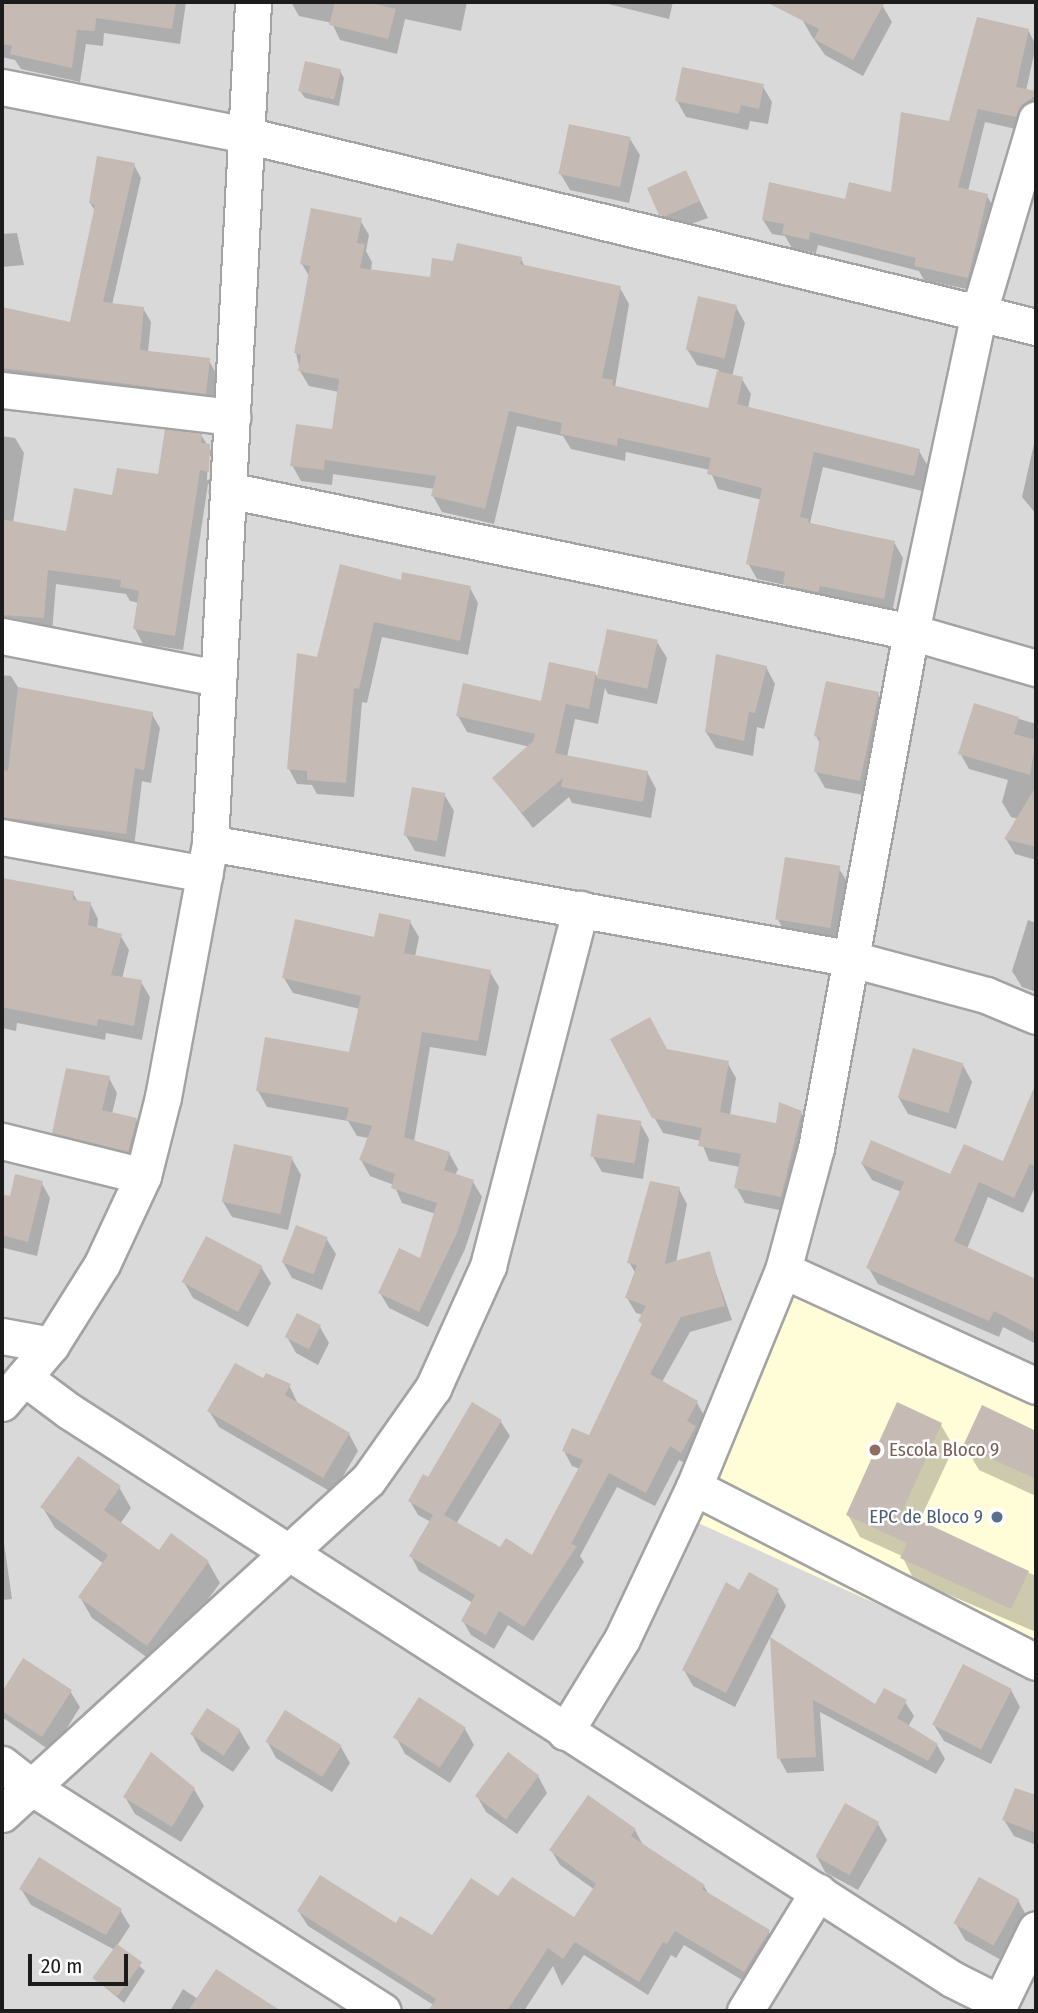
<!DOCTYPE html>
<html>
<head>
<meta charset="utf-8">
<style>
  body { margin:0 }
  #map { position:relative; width:1038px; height:2013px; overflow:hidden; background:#ede8e1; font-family:"Fira Sans Condensed",sans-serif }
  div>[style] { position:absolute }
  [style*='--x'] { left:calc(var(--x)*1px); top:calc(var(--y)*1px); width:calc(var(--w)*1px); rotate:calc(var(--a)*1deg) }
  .residential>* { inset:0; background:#dad9d9; transform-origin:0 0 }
  .education>* { inset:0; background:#fffcd8 }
  .shadow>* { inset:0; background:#0003 }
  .building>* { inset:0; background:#c5bab4; transform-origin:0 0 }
  .roads { filter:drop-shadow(2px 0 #a3a3a3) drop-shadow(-2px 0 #a3a3a3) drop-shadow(0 2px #a3a3a3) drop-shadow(0 -2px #a3a3a3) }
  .minor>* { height:35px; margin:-17.5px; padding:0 17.5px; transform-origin:17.5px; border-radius:17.5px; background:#fff }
  .dots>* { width:19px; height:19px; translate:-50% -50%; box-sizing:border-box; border:4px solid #fff; border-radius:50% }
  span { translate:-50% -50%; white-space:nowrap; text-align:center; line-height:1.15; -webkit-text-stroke:5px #fff; paint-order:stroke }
  .education-label { font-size:19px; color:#785e54 }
  .left { translate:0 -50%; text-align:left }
  .service-label { font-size:19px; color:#4e5e75 }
  .right { translate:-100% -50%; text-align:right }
  .frame { position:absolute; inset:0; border:4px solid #1c1c1c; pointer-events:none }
  .scale { position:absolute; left:28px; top:1954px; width:100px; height:32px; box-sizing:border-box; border:4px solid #1c1c1c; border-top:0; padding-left:9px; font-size:21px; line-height:24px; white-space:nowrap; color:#1c1c1c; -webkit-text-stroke:5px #fff; paint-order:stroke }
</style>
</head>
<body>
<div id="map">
  <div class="residential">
    <i style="left:2px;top:2px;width:1034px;height:2009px"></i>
  </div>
  <div class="education">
    <i style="clip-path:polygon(789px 1270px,1036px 1382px,1036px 1676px,687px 1518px)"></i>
  </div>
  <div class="shadow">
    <i style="clip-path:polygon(2px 2px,186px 2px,180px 44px,104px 33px,103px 46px,86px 44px,80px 82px,21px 69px,15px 60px,2px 57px)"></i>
    <i style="clip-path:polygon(291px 2px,467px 2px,461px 31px,405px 19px,397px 54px,340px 40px,332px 23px,299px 16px)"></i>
    <i style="clip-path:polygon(600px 2px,673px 2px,669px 19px)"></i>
    <i style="clip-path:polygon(811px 2px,882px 5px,892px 22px,863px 76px,825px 55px,811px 35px,802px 19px)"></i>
    <i style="clip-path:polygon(1028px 30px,1036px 45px,1026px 91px,1036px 93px,1036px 116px,1024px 131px,985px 122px,968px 191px,987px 196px,995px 210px,976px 291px,924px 280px,919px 271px,818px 245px,816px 253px,792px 248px,785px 236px,772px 234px,763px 220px,893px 195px)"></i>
    <i style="clip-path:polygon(340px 71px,344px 78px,339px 106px,305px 98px,300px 91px)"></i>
    <i style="clip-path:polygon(762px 85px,772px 102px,768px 124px,750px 121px,748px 130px,686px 117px,677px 101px)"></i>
    <i style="clip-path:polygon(630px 139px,640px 155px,629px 203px,570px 190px,560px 173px)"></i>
    <i style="clip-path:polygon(134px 165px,141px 178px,112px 305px,143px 308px,151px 322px,148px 352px,208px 359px,216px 373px,213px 406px,2px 377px,2px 309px,71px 324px,96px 212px,90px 203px)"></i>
    <i style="clip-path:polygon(694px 189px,708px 218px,671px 231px,661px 214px)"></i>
    <i style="clip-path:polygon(360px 220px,369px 235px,366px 251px,372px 262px,371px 271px,431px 279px,455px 262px,521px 259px,525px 267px,620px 288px,629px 304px,615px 387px,709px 410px,719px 370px,697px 365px,687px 349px,736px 307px,745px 323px,732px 377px,742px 379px,751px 394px,748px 408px,919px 451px,928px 466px,922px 491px,823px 467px,810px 523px,894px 542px,903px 558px,892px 613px,793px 600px,785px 585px,757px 579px,748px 563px,762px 500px,718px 489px,710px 470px,626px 452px,625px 461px,571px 449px,563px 436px,517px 426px,494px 524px,442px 512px,433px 496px,435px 489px,333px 474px,332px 485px,301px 481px,292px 465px,333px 430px,339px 392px,309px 386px,300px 371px,296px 353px,310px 278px,302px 264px)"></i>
    <i style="clip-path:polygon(17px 233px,24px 265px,2px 267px,2px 234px)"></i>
    <i style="clip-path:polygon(evenodd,201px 435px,218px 461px,217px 486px,208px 484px,183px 650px,143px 644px,135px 629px,139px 603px,130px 601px,126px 594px,56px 584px,52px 632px,25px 630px,20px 621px,2px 618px,2px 436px,15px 438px,24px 453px,13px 523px,67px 533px,114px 497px,159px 476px,201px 435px,208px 454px,211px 457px,210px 480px,207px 480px,208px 454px)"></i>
    <i style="clip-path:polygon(1036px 435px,1036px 514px,1022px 497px)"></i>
    <i style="clip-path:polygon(402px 582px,470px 588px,478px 603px,468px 655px,382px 637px,367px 703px,362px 702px,354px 797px,317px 794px,312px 785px,297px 784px,289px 769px,319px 659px)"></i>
    <i style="clip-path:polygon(608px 632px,657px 642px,667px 658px,657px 704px,608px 694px,605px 688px,598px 724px,575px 719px,567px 757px,647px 772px,656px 789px,651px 818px,572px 803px,569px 797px,533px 828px,494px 778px,530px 747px,467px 732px,458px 716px,543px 703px,595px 673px,599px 679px)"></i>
    <i style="clip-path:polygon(766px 667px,775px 684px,764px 729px,757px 727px,753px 756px,716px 748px,706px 732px)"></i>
    <i style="clip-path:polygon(2px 675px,11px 676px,19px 689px,152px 714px,160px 728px,151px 783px,142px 781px,134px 847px,2px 831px)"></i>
    <i style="clip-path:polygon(878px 694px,887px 710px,869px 796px,825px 788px,816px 772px,821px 745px,816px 736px)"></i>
    <i style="clip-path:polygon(975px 706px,1036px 724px,1036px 860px,1015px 854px,1006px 839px,1018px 819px,1011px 817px,1002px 802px,1008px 780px,969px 769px,960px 753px)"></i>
    <i style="clip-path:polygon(444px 794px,454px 811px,445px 857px,415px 851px,405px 834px)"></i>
    <i style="clip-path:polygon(838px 867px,848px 883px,838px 943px,787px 935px,777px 918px)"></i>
    <i style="clip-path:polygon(2px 880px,73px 893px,78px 902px,90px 903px,98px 919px,97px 929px,120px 935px,129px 950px,122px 979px,141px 982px,150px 997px,142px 1040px,106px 1033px,105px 1040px,17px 1023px,16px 1031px,2px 1028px)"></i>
    <i style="clip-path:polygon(1028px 920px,1036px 923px,1036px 992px,1022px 987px,1012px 971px)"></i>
    <i style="clip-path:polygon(410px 922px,419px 937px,415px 957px,490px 972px,499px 987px,486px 1056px,430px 1047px,414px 1142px,449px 1153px,458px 1169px,455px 1176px,473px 1182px,482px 1197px,465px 1249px,428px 1327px,389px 1308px,380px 1293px,421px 1260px,436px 1214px,402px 1203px,394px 1185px,370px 1176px,361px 1160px,369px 1138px,357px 1136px,348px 1121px,267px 1107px,258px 1091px,350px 1054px,360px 1009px,293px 993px,284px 978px)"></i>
    <i style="clip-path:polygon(666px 1051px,727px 1062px,736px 1078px,730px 1115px,777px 1125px,801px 1113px,810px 1128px,789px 1212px,745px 1203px,736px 1187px,740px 1167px,709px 1161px,701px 1141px,663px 1133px,654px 1117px)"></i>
    <i style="clip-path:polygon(963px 1065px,972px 1082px,956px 1129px,908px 1114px,899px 1098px)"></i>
    <i style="clip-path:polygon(109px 1078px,117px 1093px,112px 1114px,136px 1120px,144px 1135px,137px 1166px,62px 1147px,54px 1132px)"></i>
    <i style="clip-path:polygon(1024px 1116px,1036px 1121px,1036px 1185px,1023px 1213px,988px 1197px,967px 1249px,1036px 1281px,1036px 1344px,1003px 1327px,999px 1337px,878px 1284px,868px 1267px,901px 1192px,872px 1180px,862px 1164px,951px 1176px,1004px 1164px)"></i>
    <i style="clip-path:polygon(640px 1123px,649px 1139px,643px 1179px,602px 1172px,592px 1155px)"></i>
    <i style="clip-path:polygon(292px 1159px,301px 1175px,288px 1230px,232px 1217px,222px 1200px)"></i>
    <i style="clip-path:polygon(41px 1182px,50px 1198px,37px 1256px,4px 1248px,2px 1261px,2px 1196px,11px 1198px)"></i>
    <i style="clip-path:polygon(679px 1189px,687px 1204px,676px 1263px,709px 1253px,732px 1320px,690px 1332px,662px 1382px,697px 1403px,705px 1417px,697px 1432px,703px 1442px,690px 1466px,679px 1460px,655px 1506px,617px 1487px,580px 1556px,584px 1562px,533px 1641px,508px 1625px,494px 1649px,471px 1635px,463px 1621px,473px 1603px,419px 1571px,411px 1556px,431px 1522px,418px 1515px,410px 1501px,429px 1479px,472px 1405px,501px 1422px,510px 1436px,456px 1524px,500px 1550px,533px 1557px,580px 1469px,572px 1466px,564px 1451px,590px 1438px,643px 1326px,643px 1315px,636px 1313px,627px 1298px,636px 1274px,629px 1262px)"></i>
    <i style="clip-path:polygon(326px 1238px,336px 1254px,322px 1290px,292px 1278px,283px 1262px)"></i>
    <i style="clip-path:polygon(261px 1267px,271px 1283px,248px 1327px,193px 1298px,184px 1282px)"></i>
    <i style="clip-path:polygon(320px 1327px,329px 1343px,318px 1365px,296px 1353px,287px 1337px)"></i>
    <i style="clip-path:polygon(264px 1381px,289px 1385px,298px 1404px,349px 1434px,358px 1451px,333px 1493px,219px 1427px,209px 1411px)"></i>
    <i style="clip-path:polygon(983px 1408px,1036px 1432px,1036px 1496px,979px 1470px,965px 1446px)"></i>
    <i style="clip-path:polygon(941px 1425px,954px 1447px,919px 1522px,1036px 1576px,1036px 1632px,914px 1580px,902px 1556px,860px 1537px,848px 1515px)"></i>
    <i style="clip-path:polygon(119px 1487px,131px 1508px,120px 1524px,159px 1552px,208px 1562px,220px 1583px,159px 1666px,92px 1618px,80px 1597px,104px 1564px,55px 1528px,43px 1508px)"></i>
    <i style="clip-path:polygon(2px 1529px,12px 1599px,2px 1600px)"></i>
    <i style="clip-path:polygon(777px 1590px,786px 1606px,735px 1707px,693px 1686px,684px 1670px)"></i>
    <i style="clip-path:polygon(772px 1640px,876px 1706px,905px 1702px,914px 1716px,908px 1727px,937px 1745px,945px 1759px,936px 1774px,820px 1712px,824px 1771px,787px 1773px,779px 1758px)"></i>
    <i style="clip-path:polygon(24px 1661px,70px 1691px,80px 1707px,52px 1752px,2px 1717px,2px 1695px)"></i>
    <i style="clip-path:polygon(1011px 1690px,1020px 1707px,991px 1764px,944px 1741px,934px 1725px)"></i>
    <i style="clip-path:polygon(208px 1710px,240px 1731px,250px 1748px,233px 1772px,201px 1751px,192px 1734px)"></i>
    <i style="clip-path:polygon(465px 1729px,474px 1745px,450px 1783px,405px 1754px,396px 1737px)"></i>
    <i style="clip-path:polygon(267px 1741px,341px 1747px,350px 1763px,332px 1792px,276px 1758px)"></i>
    <i style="clip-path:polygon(151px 1755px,194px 1789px,204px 1806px,181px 1842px,135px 1814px,125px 1797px)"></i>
    <i style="clip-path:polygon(538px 1776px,547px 1793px,517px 1834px,486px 1812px,477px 1796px)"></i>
    <i style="clip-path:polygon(1016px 1790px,1036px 1797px,1036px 1845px,1014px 1836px,1004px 1820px)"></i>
    <i style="clip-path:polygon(878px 1824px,887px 1840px,858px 1890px,825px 1872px,816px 1855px)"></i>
    <i style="clip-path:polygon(635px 1830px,643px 1845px,704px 1886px,709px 1895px,768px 1931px,777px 1946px,752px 1986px,684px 1945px,676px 1958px,671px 1955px,648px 1995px,584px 1955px,562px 1986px,553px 1966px,524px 2011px,443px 2011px,308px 1926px,299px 1912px,396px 1926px,433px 1937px,498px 1898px,574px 1920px,595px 1890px,560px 1865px,551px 1850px)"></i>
    <i style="clip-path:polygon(21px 1889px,120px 1910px,130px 1926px,117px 1946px,145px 1971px,124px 2003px,95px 1979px,115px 1950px,31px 1905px)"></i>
    <i style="clip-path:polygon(1018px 1900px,1027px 1917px,1003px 1961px,965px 1940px,956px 1924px)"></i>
    <i style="clip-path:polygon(216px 1971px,281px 2011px,170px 2011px,183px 1989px,198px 1999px)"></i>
  </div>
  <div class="building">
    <i style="clip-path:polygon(2px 2px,176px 2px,172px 29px,96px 18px,95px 31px,77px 30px,72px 68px,10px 54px,12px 46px,2px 44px)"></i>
    <i style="clip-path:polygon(335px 2px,368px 2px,396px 9px,388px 39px,329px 25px)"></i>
    <i style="clip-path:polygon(766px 2px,885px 2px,853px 60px,814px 39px,819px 29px)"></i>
    <i style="clip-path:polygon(977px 17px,1029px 29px,1016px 87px,1036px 91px,1036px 95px,1022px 105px,1016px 117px,978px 109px,958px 187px,988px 194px,968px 278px,914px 266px,916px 258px,810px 232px,809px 240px,782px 234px,784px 224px,762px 220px,769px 182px,845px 199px,849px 182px,891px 192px,901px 112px,949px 121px)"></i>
    <i style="left:305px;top:61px;width:37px;height:31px;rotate:13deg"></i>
    <i style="clip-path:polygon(682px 67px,764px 84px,759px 109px,741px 105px,739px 114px,675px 101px)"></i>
    <i style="left:569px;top:124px;width:63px;height:51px;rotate:12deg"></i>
    <i style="clip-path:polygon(97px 156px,135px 163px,103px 302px,144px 307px,140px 350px,210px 358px,206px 394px,2px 368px,2px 307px,70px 322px,95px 205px,89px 203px)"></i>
    <i style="clip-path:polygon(686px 170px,700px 201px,666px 216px,659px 215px,647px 188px)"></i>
    <i style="clip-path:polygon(311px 208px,362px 218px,357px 243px,365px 244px,360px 268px,430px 277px,432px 258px,453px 261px,457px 243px,522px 257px,520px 264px,621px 286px,602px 378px,613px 380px,612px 385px,708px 408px,717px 371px,743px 377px,737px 404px,920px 449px,914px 476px,814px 452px,800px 517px,809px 519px,808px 523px,895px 541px,884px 599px,820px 586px,818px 592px,783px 585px,785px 572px,746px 564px,762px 488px,707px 474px,711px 458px,618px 438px,617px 446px,560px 434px,562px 423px,509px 411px,485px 509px,431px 496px,436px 476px,325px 460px,324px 470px,290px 466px,296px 424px,332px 429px,339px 379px,298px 371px,301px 355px,294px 353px,310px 266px,300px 264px)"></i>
    <i style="left:698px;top:296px;width:40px;height:55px;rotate:13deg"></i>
    <i style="clip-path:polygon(165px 429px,202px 434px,201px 443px,210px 444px,209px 472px,200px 470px,175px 636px,133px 629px,139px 591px,120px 587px,121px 580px,48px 570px,44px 618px,2px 615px,2px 519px,66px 531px,74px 488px,112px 495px,117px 468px,158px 474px)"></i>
    <i style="clip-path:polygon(340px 564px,401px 580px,402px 572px,471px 586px,460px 641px,374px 622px,359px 689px,354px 688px,346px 783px,307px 780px,307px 771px,287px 769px,297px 653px,317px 657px)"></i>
    <i style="left:607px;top:629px;width:52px;height:50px;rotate:12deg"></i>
    <i style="clip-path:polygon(716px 654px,767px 666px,755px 713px,749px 712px,744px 741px,705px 732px)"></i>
    <i style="clip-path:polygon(549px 662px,596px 672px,589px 709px,566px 704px,555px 753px,648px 771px,643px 802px,561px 787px,563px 778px,522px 813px,492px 778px,533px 741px,535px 734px,456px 716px,463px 683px,541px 701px)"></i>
    <i style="clip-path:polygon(826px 681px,879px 692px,860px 781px,814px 772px,820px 738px,814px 736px)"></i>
    <i style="clip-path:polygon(18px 687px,153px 712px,144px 770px,135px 768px,126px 834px,2px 817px,2px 769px,8px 771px)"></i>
    <i style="clip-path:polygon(974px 703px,1019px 717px,1014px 734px,1036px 740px,1030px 775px,958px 754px)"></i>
    <i style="clip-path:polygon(1036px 786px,1036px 847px,1004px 839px)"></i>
    <i style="left:412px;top:787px;width:34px;height:49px;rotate:10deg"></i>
    <i style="left:785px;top:857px;width:56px;height:63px;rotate:9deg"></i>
    <i style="clip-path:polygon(2px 878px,74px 891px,73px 900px,91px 902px,88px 925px,122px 934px,111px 975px,142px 980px,134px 1026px,98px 1019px,97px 1026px,2px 1007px)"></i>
    <i style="clip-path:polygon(379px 913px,411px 920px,404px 953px,491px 970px,478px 1041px,422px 1032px,404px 1137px,450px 1152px,444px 1170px,474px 1180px,457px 1233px,419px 1312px,378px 1293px,399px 1248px,420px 1258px,437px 1203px,391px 1188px,395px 1174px,359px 1160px,372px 1126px,346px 1120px,349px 1108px,256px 1091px,265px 1037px,349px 1052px,361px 996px,282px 978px,295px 919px,374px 937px)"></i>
    <i style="clip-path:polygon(650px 1017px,667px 1049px,729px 1061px,720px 1112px,776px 1123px,779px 1102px,802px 1111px,781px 1197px,734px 1188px,741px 1154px,698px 1146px,702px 1128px,652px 1118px,610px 1039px)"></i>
    <i style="left:913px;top:1048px;width:53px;height:52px;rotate:17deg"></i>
    <i style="clip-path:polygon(66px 1068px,110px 1076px,102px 1110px,137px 1118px,128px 1152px,52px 1133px)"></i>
    <i style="clip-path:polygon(1036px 1083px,1036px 1167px,1030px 1164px,1014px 1198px,979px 1182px,954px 1241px,1036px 1279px,1036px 1333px,994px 1311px,989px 1321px,866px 1268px,904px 1182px,861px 1164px,871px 1140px,950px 1174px,964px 1144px,1003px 1161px)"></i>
    <i style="left:597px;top:1114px;width:45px;height:43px;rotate:9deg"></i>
    <i style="left:234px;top:1144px;width:60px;height:59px;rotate:12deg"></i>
    <i style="clip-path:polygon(15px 1174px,43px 1181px,28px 1242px,2px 1235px,2px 1194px,10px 1196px)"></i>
    <i style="clip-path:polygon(650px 1181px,680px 1187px,665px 1264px,710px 1251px,725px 1306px,681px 1317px,650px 1374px,698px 1401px,687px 1421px,696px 1426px,681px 1453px,670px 1446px,646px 1493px,609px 1473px,571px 1544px,577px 1546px,524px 1627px,499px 1611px,486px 1635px,461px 1621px,475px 1595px,409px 1556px,433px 1515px,408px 1501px,423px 1474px,428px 1477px,472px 1402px,502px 1420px,444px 1515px,500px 1547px,506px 1538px,532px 1555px,583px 1460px,562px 1451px,572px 1428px,589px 1435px,642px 1324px,638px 1321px,646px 1306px,625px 1298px,637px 1265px,627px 1263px)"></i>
    <i style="left:296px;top:1225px;width:34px;height:40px;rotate:21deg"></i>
    <i style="left:206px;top:1236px;width:64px;height:52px;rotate:28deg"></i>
    <i style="left:297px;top:1313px;width:27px;height:27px;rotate:27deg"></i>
    <i style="clip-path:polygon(235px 1363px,263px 1378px,266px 1373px,291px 1384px,285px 1395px,350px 1433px,323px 1478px,207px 1411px)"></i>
    <i style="clip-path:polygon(897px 1402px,942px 1423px,902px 1512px,1029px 1571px,1011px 1609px,900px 1558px,907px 1543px,846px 1515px)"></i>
    <i style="clip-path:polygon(982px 1405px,1036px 1431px,1036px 1479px,963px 1446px)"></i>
    <i style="clip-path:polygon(78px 1456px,121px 1486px,104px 1510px,159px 1550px,171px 1533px,209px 1561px,147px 1646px,78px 1597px,108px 1555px,40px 1507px)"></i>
    <i style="clip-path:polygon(749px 1572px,779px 1589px,726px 1693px,682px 1670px,726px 1582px,739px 1590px)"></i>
    <i style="clip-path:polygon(770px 1637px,875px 1704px,884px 1688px,907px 1700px,897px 1718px,938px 1744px,928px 1761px,813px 1700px,816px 1757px,777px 1759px)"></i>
    <i style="clip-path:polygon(23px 1658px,72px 1690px,42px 1737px,2px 1711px,2px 1692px)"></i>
    <i style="left:963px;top:1664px;width:55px;height:68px;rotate:27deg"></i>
    <i style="left:419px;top:1697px;width:56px;height:48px;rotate:33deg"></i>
    <i style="left:207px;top:1708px;width:40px;height:31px;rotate:33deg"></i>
    <i style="left:285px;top:1710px;width:67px;height:37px;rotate:32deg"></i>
    <i style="clip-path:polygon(151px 1752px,195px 1788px,172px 1827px,123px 1797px)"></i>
    <i style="left:508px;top:1752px;width:39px;height:55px;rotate:37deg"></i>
    <i style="clip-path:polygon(1015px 1788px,1036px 1795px,1036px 1833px,1002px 1820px)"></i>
    <i style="clip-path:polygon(588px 1795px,636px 1829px,631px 1836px,705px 1885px,702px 1889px,770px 1930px,744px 1972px,675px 1931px,667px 1944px,663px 1942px,639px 1982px,575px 1942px,563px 1959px,548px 1948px,507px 2011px,428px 2011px,436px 1999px,297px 1911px,320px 1875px,396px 1923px,400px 1916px,432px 1935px,471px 1878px,498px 1896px,512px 1877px,574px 1917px,596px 1884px,549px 1850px)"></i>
    <i style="left:845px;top:1803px;width:39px;height:61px;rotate:29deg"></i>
    <i style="clip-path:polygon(39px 1857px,122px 1909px,106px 1935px,19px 1889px)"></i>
    <i style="left:979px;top:1877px;width:46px;height:53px;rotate:29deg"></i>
    <i style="left:117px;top:1944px;width:31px;height:42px;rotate:36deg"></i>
    <i style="clip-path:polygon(216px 1969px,281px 2011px,188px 2011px)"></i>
  </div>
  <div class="roads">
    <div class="minor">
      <i style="--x:2;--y:87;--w:249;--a:11.1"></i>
      <i style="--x:246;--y:135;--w:813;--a:13.66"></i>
      <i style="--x:2;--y:390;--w:232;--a:6.7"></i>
      <i style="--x:228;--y:490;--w:698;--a:11.74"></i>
      <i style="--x:911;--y:632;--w:130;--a:16.1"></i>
      <i style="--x:2;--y:636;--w:220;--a:11"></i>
      <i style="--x:2;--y:837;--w:206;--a:10.3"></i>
      <i style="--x:210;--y:843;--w:648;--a:10.22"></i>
      <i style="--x:848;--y:958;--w:143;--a:15"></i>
      <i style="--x:986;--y:995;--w:54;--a:22.8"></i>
      <i style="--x:2;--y:1141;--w:145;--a:13.9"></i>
      <i style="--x:783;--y:1270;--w:278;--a:24.6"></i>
      <i style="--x:2;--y:1336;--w:50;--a:10.4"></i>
      <i style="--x:26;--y:1379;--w:54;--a:36.7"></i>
      <i style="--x:69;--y:1411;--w:1050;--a:32.75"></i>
      <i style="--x:952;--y:1979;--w:54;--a:26.6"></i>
      <i style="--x:1000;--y:2003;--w:82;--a:-64.1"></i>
      <i style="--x:2;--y:1403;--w:76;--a:-49.8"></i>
      <i style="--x:51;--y:1345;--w:96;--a:-57.8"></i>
      <i style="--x:102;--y:1264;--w:97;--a:-65"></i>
      <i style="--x:143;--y:1176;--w:81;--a:-75.8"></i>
      <i style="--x:163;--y:1097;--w:258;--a:-79.5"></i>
      <i style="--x:210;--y:843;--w:842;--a:-87.07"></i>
      <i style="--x:694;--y:1487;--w:384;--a:27.1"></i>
      <i style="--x:565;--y:1732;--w:109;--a:-58.5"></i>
      <i style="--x:622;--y:1639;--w:168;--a:-64.7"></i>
      <i style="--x:694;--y:1487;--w:235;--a:-67.7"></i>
      <i style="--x:783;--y:1270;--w:126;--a:-74.9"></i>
      <i style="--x:816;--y:1148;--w:525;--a:-79.57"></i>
      <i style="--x:911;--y:632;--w:327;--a:-78"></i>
      <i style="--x:979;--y:312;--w:201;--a:-73.5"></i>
      <i style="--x:2;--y:1764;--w:37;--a:38"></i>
      <i style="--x:31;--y:1787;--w:417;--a:32.5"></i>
      <i style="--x:2;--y:1814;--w:495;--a:-42.4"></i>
      <i style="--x:368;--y:1480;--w:113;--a:-54.8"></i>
      <i style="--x:433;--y:1388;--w:134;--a:-65.7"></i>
      <i style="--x:488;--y:1266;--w:369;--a:-75.5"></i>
      <i style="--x:745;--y:2011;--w:140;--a:-58.5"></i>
    </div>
  </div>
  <div class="dots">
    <i style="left:875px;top:1450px;background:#8d6e63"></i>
    <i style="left:997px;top:1517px;background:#5c6f8a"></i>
  </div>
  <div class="education-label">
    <span class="left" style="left:889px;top:1450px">Escola Bloco 9</span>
  </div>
  <div class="service-label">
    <span class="right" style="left:983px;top:1517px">EPC de Bloco 9</span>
  </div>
  <div class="frame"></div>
  <div class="scale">20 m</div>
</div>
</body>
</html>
